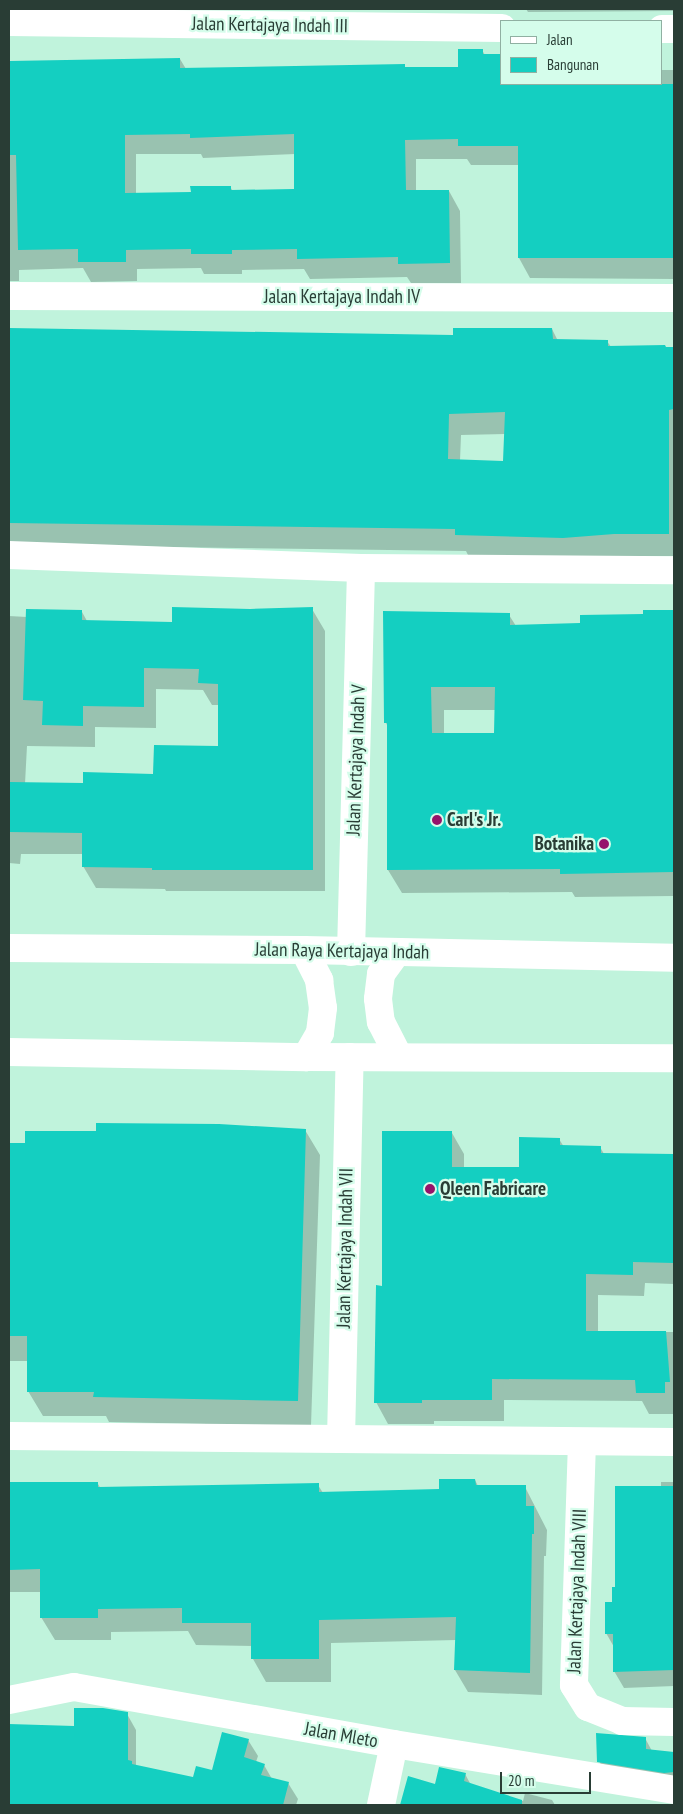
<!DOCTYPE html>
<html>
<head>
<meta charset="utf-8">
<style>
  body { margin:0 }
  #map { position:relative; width:683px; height:1814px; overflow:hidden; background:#c0f3dc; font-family:"PT Sans Narrow",sans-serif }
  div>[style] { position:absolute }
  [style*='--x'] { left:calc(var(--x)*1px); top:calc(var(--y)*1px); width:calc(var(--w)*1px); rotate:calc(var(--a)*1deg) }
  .shadow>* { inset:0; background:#0003 }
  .building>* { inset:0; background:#14cfc1 }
  .minor>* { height:28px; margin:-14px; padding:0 14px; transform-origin:14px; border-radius:14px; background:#fff }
  .major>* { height:28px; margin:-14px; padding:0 14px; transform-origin:14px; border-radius:14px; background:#fff }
  .dots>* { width:14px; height:14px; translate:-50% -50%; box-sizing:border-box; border:2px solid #d5fdeb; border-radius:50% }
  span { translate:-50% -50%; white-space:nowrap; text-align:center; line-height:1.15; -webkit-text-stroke:4.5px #d5fdeb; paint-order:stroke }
  .street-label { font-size:19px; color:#293d35 }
  .poi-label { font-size:19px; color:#293d35; font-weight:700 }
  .left { translate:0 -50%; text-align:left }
  .right { translate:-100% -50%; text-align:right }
  .frame { position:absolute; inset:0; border:10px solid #293d35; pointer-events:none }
  .legend { position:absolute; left:500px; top:20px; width:162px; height:65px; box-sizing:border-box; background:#d5fdeb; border:1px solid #90b0a2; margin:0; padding:6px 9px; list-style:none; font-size:15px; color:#293d35 }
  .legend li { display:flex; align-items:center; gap:10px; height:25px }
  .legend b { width:25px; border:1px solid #90b0a2 }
  .scale { position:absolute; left:500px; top:1772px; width:91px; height:22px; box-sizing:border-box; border:2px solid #293d35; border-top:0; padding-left:6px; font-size:15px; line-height:18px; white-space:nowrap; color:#293d35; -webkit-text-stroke:4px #d5fdeb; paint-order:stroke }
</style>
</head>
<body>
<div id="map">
  <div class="shadow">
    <i style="clip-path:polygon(526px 9px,674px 9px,674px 11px,528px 12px)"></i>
    <i style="clip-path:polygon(evenodd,482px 50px,502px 84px,662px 84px,662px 70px,674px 70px,674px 279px,530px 278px,519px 258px,519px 165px,471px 165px,467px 159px,416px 159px,416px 191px,449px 191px,460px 211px,461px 283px,411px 283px,407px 277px,310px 279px,304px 269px,242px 270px,242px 274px,204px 274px,201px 268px,137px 269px,137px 281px,91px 282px,83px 268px,19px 270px,19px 281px,9px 281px,9px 62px,180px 59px,186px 69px,460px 68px,482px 50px,136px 154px,201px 154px,203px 158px,295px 154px,296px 191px,233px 191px,230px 187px,192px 193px,136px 194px,136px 154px)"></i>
    <i style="clip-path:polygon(evenodd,552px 329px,558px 341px,607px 341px,611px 347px,674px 348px,674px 556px,469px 557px,466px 551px,9px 545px,9px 330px,454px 336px,552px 329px,505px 434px,504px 462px,460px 461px,461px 435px,505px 434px)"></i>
    <i style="clip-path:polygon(evenodd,312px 609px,325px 631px,325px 891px,166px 891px,165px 889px,96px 888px,83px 866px,83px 854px,21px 854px,20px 864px,9px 863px,9px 616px,27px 617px,82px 612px,87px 621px,173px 623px,250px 611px,312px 609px,156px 689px,203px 690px,212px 705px,219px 705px,219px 747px,155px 775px,85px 784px,25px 784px,27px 746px,95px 747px,95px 727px,156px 728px,156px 689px)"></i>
    <i style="clip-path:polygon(evenodd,644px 611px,674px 611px,674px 896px,575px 897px,572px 892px,402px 893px,388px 870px,388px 727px,386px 723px,509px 615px,516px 626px,581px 624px,644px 615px,644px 611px,444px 710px,495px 710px,495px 734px,444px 734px,444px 710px)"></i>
    <i style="clip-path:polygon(305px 1130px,320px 1155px,311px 1426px,109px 1422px,106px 1416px,43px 1416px,28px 1391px,28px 1361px,9px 1361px,9px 1145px)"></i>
    <i style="clip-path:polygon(452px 1133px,464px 1154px,464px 1168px,520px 1168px,559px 1139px,564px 1147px,600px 1147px,604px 1154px,674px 1155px,674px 1284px,645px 1283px,644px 1296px,598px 1295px,598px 1332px,674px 1332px,674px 1414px,649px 1414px,642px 1401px,504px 1400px,504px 1421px,434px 1421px,434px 1424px,388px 1424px,376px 1402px,383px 1287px)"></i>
    <i style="clip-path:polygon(475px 1480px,478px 1486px,525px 1487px,547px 1530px,546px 1556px,544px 1556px,542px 1695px,468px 1692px,455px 1670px,456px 1640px,331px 1643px,331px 1682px,266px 1682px,253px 1659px,253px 1646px,196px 1645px,188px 1631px,111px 1632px,111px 1640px,55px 1640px,41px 1617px,41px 1592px,9px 1592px,9px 1484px,98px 1484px,101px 1489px,318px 1485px,323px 1493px,441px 1490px)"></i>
    <i style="clip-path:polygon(661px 1482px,674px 1482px,674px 1686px,624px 1688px,614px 1671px,614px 1647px,606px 1633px,616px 1589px,661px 1487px)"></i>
    <i style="clip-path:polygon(127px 1714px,136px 1730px,136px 1766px,194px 1779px,213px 1772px,248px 1740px,258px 1756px,256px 1762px,264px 1765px,272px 1779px,288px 1783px,298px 1799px,296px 1805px,9px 1805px,9px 1725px,76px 1728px)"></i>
    <i style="clip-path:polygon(645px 1738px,652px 1751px,674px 1753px,674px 1788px,608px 1777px,599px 1761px)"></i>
    <i style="clip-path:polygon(465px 1774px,471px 1785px,523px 1801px,525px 1793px,552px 1800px,555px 1805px,402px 1805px,409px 1778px,436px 1785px)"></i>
  </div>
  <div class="building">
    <i style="clip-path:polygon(evenodd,458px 49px,483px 49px,483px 54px,502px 54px,502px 84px,674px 84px,674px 258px,518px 258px,518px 146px,458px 146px,458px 139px,405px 140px,406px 190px,449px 190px,450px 263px,398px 264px,398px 257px,297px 259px,297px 249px,232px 250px,232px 254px,191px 254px,191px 249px,126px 250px,126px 262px,78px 262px,78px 249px,18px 250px,16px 155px,9px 155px,9px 61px,180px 58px,180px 68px,405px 64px,405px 67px,458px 67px,458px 49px,190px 134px,190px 138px,294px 134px,294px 189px,231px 190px,231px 186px,190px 186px,191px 192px,125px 193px,125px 135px,190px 134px)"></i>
    <i style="clip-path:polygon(evenodd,9px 328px,453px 335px,453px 328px,552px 328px,553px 339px,608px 340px,608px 346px,665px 345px,666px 347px,674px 347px,674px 409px,669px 410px,669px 534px,614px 534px,563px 538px,455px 535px,455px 529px,9px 523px,9px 328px,505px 412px,503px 461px,448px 459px,449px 414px,505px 412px)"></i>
    <i style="clip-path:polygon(172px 607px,250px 609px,313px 607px,313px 870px,152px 870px,152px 868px,82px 867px,82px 833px,9px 832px,9px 782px,83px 783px,83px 772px,153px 774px,154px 745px,218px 746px,218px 684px,198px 683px,199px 669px,144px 668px,144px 707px,83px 706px,83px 726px,42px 725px,43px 701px,23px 700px,26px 609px,82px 610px,82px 620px,172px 622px)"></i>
    <i style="clip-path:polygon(evenodd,643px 610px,674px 610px,674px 872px,560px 874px,560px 869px,387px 870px,387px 723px,384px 723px,383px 611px,510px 613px,510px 625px,580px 623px,580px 615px,643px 614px,643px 610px,431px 687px,495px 687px,494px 733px,432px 733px,431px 687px)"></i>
    <i style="clip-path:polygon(96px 1123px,219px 1124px,306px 1129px,298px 1401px,93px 1397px,94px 1392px,27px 1392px,27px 1336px,9px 1336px,9px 1143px,25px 1143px,25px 1131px,96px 1131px)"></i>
    <i style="clip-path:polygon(382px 1131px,452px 1131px,452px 1167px,519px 1167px,519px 1137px,560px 1138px,560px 1145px,601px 1146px,601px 1153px,674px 1154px,674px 1263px,633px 1262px,633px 1275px,586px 1274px,586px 1331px,666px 1331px,670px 1382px,665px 1382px,665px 1393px,636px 1393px,635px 1380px,492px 1379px,492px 1400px,422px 1400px,422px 1403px,374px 1403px,376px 1285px,382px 1286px)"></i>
    <i style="clip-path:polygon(439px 1479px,475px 1479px,476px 1485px,526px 1485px,526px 1506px,534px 1506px,534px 1534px,532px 1534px,530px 1673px,454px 1670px,456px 1617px,319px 1620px,319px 1659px,251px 1659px,251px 1623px,182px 1623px,182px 1608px,98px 1609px,98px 1618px,40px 1618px,40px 1569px,9px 1570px,9px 1482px,98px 1482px,98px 1487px,319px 1483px,319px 1492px,439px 1489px)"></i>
    <i style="clip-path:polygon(615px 1486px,674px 1486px,674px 1670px,613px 1672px,613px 1634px,605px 1634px,605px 1602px,612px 1602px,612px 1587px,615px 1587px)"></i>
    <i style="clip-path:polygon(74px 1708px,103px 1708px,128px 1712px,128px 1760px,132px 1761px,132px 1764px,193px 1777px,196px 1766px,212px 1770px,222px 1732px,249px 1739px,244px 1757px,265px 1764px,261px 1775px,289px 1782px,283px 1805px,9px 1805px,9px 1724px,74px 1726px)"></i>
    <i style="clip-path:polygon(596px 1733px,646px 1737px,646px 1749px,674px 1752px,674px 1772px,664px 1773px,597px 1762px)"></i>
    <i style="clip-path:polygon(439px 1767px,466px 1773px,464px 1781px,522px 1800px,522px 1805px,400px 1805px,408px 1776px,435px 1784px)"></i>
  </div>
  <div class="minor">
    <i style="--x:9;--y:22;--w:493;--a:0.7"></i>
    <i style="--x:662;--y:29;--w:12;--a:0"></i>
    <i style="--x:9;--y:296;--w:665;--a:0.17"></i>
    <i style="--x:9;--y:555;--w:352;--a:2.1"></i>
    <i style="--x:361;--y:568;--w:313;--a:0.4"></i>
    <i style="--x:351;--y:952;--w:384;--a:-88.5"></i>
    <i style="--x:9;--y:1436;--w:665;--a:0.52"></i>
    <i style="--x:341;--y:1439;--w:382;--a:-88.7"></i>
    <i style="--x:582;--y:1442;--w:243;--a:91.9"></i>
    <i style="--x:574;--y:1685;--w:26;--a:58"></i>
    <i style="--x:588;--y:1707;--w:37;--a:22"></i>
    <i style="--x:622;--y:1721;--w:52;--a:1.1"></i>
    <i style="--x:9;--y:1700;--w:66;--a:-11.3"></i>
    <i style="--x:74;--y:1687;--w:325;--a:10.1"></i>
    <i style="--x:394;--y:1744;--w:284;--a:9.3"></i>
    <i style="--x:381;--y:1805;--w:62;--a:-78"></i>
  </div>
  <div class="major">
    <i style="--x:9;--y:948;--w:295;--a:0.4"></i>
    <i style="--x:304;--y:950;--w:370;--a:1.2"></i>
    <i style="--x:304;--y:950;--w:34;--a:63"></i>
    <i style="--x:319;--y:980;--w:28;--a:82"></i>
    <i style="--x:323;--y:1008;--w:25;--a:97"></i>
    <i style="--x:320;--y:1033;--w:28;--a:120"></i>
    <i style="--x:397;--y:952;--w:27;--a:126"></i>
    <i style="--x:381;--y:974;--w:25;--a:97"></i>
    <i style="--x:378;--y:999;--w:23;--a:83"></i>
    <i style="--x:381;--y:1022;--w:37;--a:63"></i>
    <i style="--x:9;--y:1052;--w:297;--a:1"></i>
    <i style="--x:306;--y:1057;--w:368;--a:0.2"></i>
  </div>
  <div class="dots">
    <i style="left:437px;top:820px;background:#96136b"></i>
    <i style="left:604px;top:844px;background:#96136b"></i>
    <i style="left:430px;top:1189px;background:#96136b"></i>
  </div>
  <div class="street-label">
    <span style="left:270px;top:25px;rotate:1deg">Jalan Kertajaya Indah III</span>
    <span style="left:342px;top:297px">Jalan Kertajaya Indah IV</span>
    <span style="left:356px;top:760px;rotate:-88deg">Jalan Kertajaya Indah V</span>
    <span style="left:342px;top:951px;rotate:1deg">Jalan Raya Kertajaya Indah</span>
    <span style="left:345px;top:1248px;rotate:-89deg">Jalan Kertajaya Indah VII</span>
    <span style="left:577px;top:1591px;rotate:-88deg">Jalan Kertajaya Indah VIII</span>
    <span style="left:341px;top:1735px;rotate:10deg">Jalan Mleto</span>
  </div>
  <div class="poi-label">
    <span class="left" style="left:447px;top:820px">Carl's Jr.</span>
    <span class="right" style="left:594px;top:844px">Botanika</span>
    <span class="left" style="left:440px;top:1189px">Qleen Fabricare</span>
  </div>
  <div class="frame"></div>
  <ul class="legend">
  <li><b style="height:6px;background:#fff"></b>Jalan</li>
  <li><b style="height:14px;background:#14cfc1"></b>Bangunan</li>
  </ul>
  <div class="scale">20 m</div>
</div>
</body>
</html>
